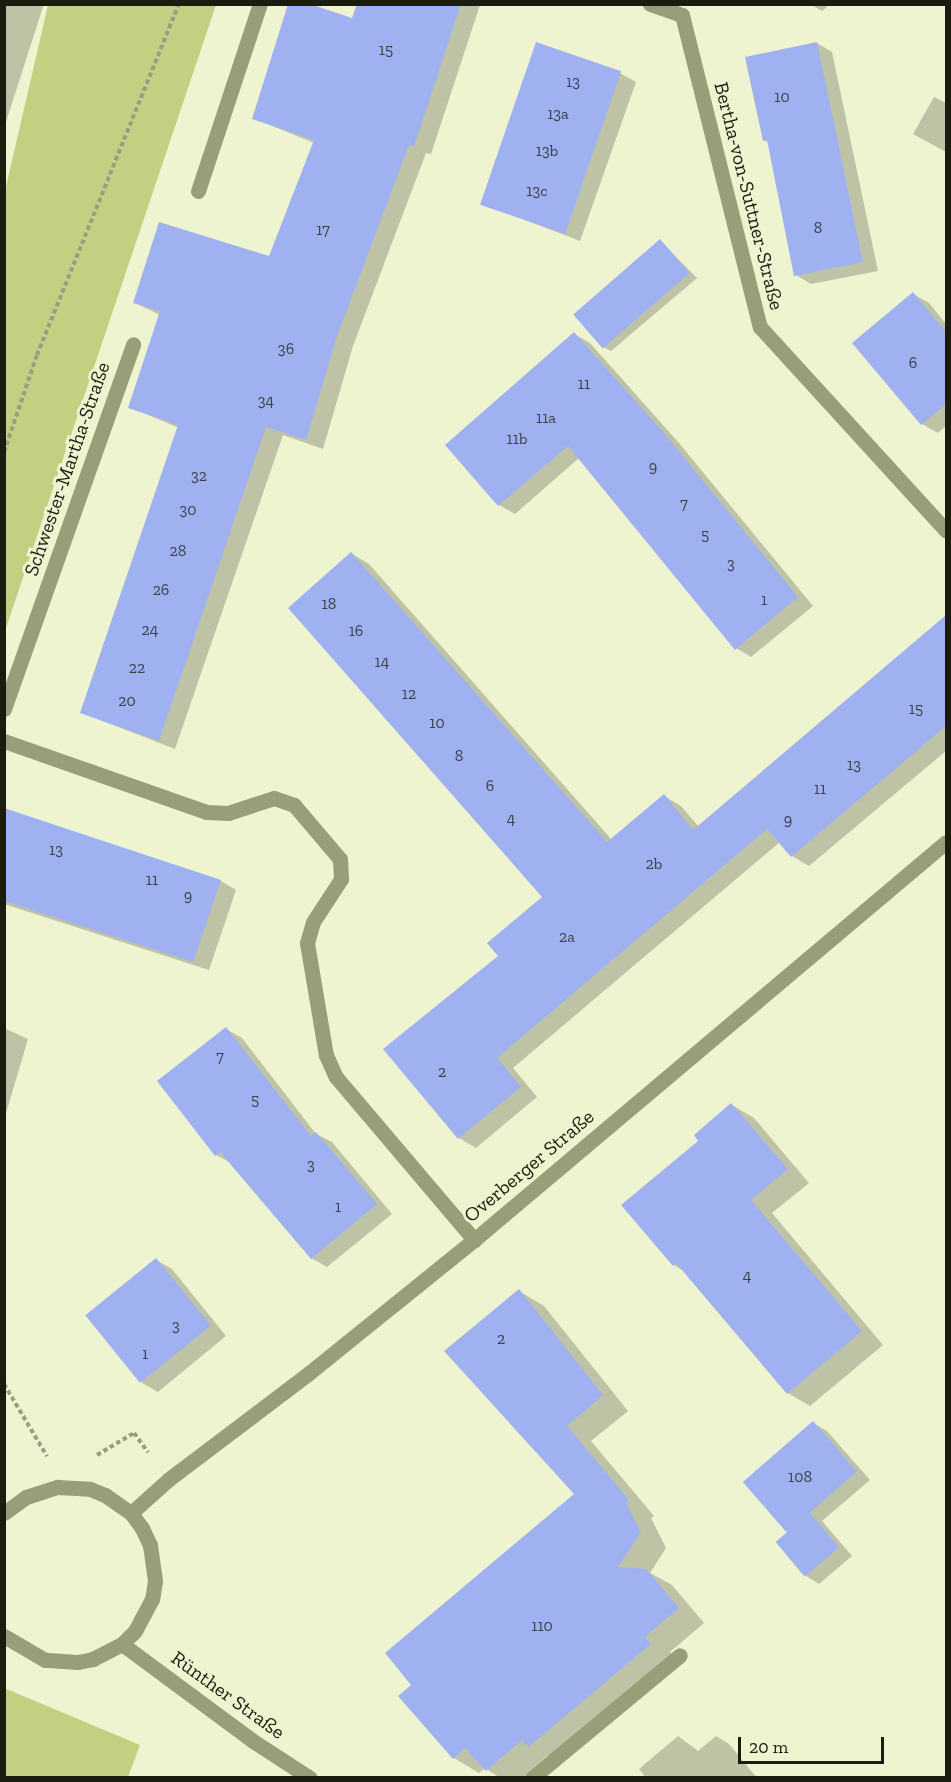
<!DOCTYPE html>
<html>
<head>
<meta charset="utf-8">
<style>
  body { margin:0 }
  #map { position:relative; width:951px; height:1782px; overflow:hidden; background:#eef4d0; font-family:"Zilla Slab",serif }
  div>[style] { position:absolute }
  [style*='--x'] { left:calc(var(--x)*1px); top:calc(var(--y)*1px); width:calc(var(--w)*1px); rotate:calc(var(--a)*1deg) }
  .green>* { inset:0; background:#c3cf81 }
  .shadow>* { inset:0; background:#0003 }
  .building>* { inset:0; background:#a0b1f2; transform-origin:0 0 }
  .path>* { height:4px; margin-top:-2px; transform-origin:0; background:repeating-linear-gradient(90deg,#999d83 0 4.5px,transparent 0 7.5px) }
  .lane>* { height:15px; margin:-7.5px; padding:0 7.5px; transform-origin:7.5px; border-radius:7.5px; background:#989e78 }
  .street>* { height:15px; margin:-7.5px; padding:0 7.5px; transform-origin:7.5px; border-radius:7.5px; background:#989e78 }
  span { translate:-50% -50%; white-space:nowrap; text-align:center; line-height:1.15; -webkit-text-stroke:6px #eef4d0; paint-order:stroke }
  .number-label { font-size:16px; color:#3c4148 }
  .number-label span { -webkit-text-stroke-width:0 }
  .street-label { font-size:20px; color:#1a1c0f }
  .frame { position:absolute; inset:0; border:6px solid #1a1c0f; pointer-events:none }
  .scale { position:absolute; left:738px; top:1737px; width:146px; height:27px; box-sizing:border-box; border:3px solid #1a1c0f; border-top:0; padding-left:8px; font-size:18px; line-height:21px; white-space:nowrap; color:#1a1c0f; -webkit-text-stroke:4px #eef4d0; paint-order:stroke }
</style>
</head>
<body>
<div id="map">
  <div class="green">
    <i style="clip-path:polygon(48px 5px,216px 5px,5px 631px,5px 191px)"></i>
    <i style="clip-path:polygon(4px 1688px,140px 1745px,128px 1777px,5px 1777px)"></i>
  </div>
  <div class="shadow">
    <i style="clip-path:polygon(4px 4px,44px 4px,4px 128px)"></i>
    <i style="clip-path:polygon(358px 4px,480px 5px,431px 154px,426px 153px,353px 346px,323px 449px,283px 435px,175px 749px,82px 713px,179px 428px,130px 407px,160px 315px,135px 303px,270px 258px,314px 143px,253px 118px,353px 20px)"></i>
    <i style="clip-path:polygon(810px 4px,830px 4px,822px 11px)"></i>
    <i style="clip-path:polygon(817px 43px,832px 52px,878px 271px,811px 284px,796px 275px,769px 143px,764px 140px)"></i>
    <i style="clip-path:polygon(620px 73px,636px 82px,580px 241px,481px 203px)"></i>
    <i style="clip-path:polygon(934px 97px,946px 103px,946px 152px,913px 134px)"></i>
    <i style="clip-path:polygon(660px 241px,697px 278px,611px 351px,603px 347px)"></i>
    <i style="clip-path:polygon(913px 294px,929px 303px,946px 324px,946px 426px,938px 433px,922px 424px,854px 343px)"></i>
    <i style="clip-path:polygon(574px 334px,590px 343px,679px 443px,813px 606px,751px 657px,736px 648px,579px 458px,515px 514px,499px 505px,447px 445px)"></i>
    <i style="clip-path:polygon(352px 554px,369px 564px,612px 840px,664px 796px,681px 806px,699px 827px,946px 617px,946px 751px,809px 866px,792px 856px,780px 842px,513px 1068px,537px 1097px,476px 1148px,459px 1138px,500px 956px,544px 897px)"></i>
    <i style="clip-path:polygon(4px 810px,221px 881px,236px 890px,209px 970px,4px 904px)"></i>
    <i style="clip-path:polygon(4px 1028px,28px 1039px,4px 1120px)"></i>
    <i style="clip-path:polygon(226px 1029px,242px 1038px,316px 1134px,332px 1142px,392px 1214px,327px 1267px,311px 1258px,233px 1164px,216px 1155px)"></i>
    <i style="clip-path:polygon(732px 1105px,754px 1118px,809px 1183px,772px 1213px,883px 1345px,810px 1406px,788px 1393px,687px 1273px,674px 1265px,700px 1141px)"></i>
    <i style="clip-path:polygon(156px 1260px,172px 1269px,226px 1336px,158px 1392px,142px 1383px)"></i>
    <i style="clip-path:polygon(519px 1291px,544px 1306px,628px 1411px,591px 1441px,654px 1516px,651px 1518px,666px 1548px,650px 1573px,672px 1585px,704px 1623px,670px 1652px,676px 1659px,555px 1761px,547px 1756px,522px 1778px,500px 1778px,485px 1768px,479px 1773px,454px 1758px,414px 1685px,577px 1494px)"></i>
    <i style="clip-path:polygon(813px 1423px,827px 1431px,870px 1480px,822px 1521px,852px 1556px,819px 1584px,806px 1576px,788px 1530px)"></i>
    <i style="clip-path:polygon(678px 1736px,698px 1751px,716px 1736px,729px 1744px,757px 1778px,646px 1778px,639px 1769px)"></i>
  </div>
  <div class="building">
    <i style="clip-path:polygon(288px 4px,310px 4px,352px 18px,357px 4px,461px 4px,414px 146px,409px 145px,337px 336px,306px 440px,266px 427px,159px 741px,80px 713px,178px 425px,128px 408px,160px 311px,133px 303px,159px 222px,269px 256px,314px 140px,252px 119px)"></i>
    <i style="left:536px;top:42px;width:90px;height:172px;rotate:19deg"></i>
    <i style="clip-path:polygon(817px 42px,863px 262px,794px 276px,767px 140px,763px 141px,745px 57px)"></i>
    <i style="left:660px;top:239px;width:45px;height:115px;rotate:49deg"></i>
    <i style="clip-path:polygon(913px 292px,946px 332px,946px 404px,921px 425px,852px 343px)"></i>
    <i style="clip-path:polygon(574px 332px,663px 432px,798px 597px,735px 650px,568px 446px,498px 506px,445px 445px)"></i>
    <i style="clip-path:polygon(351px 552px,607px 842px,664px 794px,693px 830px,946px 615px,946px 726px,791px 857px,767px 829px,497px 1058px,521px 1087px,458px 1139px,383px 1049px,498px 956px,487px 943px,542px 897px,288px 608px)"></i>
    <i style="clip-path:polygon(4px 808px,221px 880px,193px 962px,4px 901px)"></i>
    <i style="clip-path:polygon(226px 1027px,311px 1136px,316px 1132px,377px 1204px,311px 1259px,220px 1152px,215px 1156px,157px 1081px)"></i>
    <i style="clip-path:polygon(731px 1103px,788px 1169px,751px 1200px,862px 1331px,787px 1394px,676px 1263px,673px 1266px,621px 1205px,698px 1141px,694px 1135px)"></i>
    <i style="left:156px;top:1258px;width:87px;height:91px;rotate:51deg"></i>
    <i style="clip-path:polygon(519px 1289px,603px 1395px,567px 1426px,629px 1500px,626px 1503px,641px 1532px,618px 1567px,646px 1569px,679px 1608px,645px 1637px,651px 1644px,528px 1747px,522px 1740px,486px 1771px,465px 1748px,453px 1759px,398px 1696px,411px 1685px,385px 1653px,574px 1494px,444px 1351px)"></i>
    <i style="left:813px;top:1421px;width:67px;height:93px;rotate:49deg"></i>
    <i style="left:810px;top:1513px;width:45px;height:45px;rotate:50deg"></i>
  </div>
  <div class="path">
    <i style="--x:4;--y:452;--w:102;--a:-71.2"></i>
    <i style="--x:37;--y:355;--w:379;--a:-68"></i>
    <i style="--x:4;--y:1384;--w:84;--a:59.2"></i>
    <i style="--x:97;--y:1455;--w:43;--a:-30.7"></i>
    <i style="--x:134;--y:1433;--w:24;--a:54"></i>
  </div>
  <div class="lane">
    <i style="--x:532;--y:1778;--w:192;--a:-39.7"></i>
  </div>
  <div class="street">
    <i style="--x:650;--y:4;--w:34;--a:19"></i>
    <i style="--x:682;--y:15;--w:322;--a:76"></i>
    <i style="--x:760;--y:327;--w:276;--a:47.6"></i>
    <i style="--x:198;--y:191;--w:197;--a:-71.7"></i>
    <i style="--x:4;--y:709;--w:387;--a:-70.5"></i>
    <i style="--x:4;--y:741;--w:215;--a:19.3"></i>
    <i style="--x:207;--y:812;--w:21;--a:3"></i>
    <i style="--x:228;--y:813;--w:48;--a:-18.1"></i>
    <i style="--x:274;--y:798;--w:21;--a:19"></i>
    <i style="--x:294;--y:805;--w:71;--a:49.6"></i>
    <i style="--x:340;--y:859;--w:20;--a:87"></i>
    <i style="--x:341;--y:879;--w:51;--a:123.1"></i>
    <i style="--x:313;--y:922;--w:22;--a:106"></i>
    <i style="--x:307;--y:943;--w:114;--a:80.4"></i>
    <i style="--x:326;--y:1055;--w:24;--a:66"></i>
    <i style="--x:336;--y:1077;--w:214;--a:49.7"></i>
    <i style="--x:4;--y:1513;--w:27;--a:-36"></i>
    <i style="--x:26;--y:1497;--w:33;--a:-18"></i>
    <i style="--x:57;--y:1487;--w:33;--a:3"></i>
    <i style="--x:90;--y:1489;--w:16;--a:22"></i>
    <i style="--x:105;--y:1495;--w:32;--a:35"></i>
    <i style="--x:131;--y:1513;--w:19;--a:54"></i>
    <i style="--x:142;--y:1528;--w:19;--a:65"></i>
    <i style="--x:150;--y:1545;--w:36;--a:82"></i>
    <i style="--x:155;--y:1581;--w:18;--a:99"></i>
    <i style="--x:152;--y:1599;--w:36;--a:118"></i>
    <i style="--x:135;--y:1631;--w:18;--a:135"></i>
    <i style="--x:122;--y:1644;--w:33;--a:153"></i>
    <i style="--x:93;--y:1659;--w:16;--a:169"></i>
    <i style="--x:77;--y:1662;--w:32;--a:-176"></i>
    <i style="--x:45;--y:1660;--w:48;--a:-149.7"></i>
    <i style="--x:131;--y:1513;--w:51;--a:-41.8"></i>
    <i style="--x:169;--y:1479;--w:176;--a:-37.1"></i>
    <i style="--x:309;--y:1373;--w:212;--a:-38.9"></i>
    <i style="--x:474;--y:1240;--w:617;--a:-40.14"></i>
    <i style="--x:122;--y:1644;--w:163;--a:36.5"></i>
    <i style="--x:253;--y:1741;--w:68;--a:33"></i>
  </div>
  <div class="number-label">
    <span style="left:386px;top:50px">15</span>
    <span style="left:573px;top:82px">13</span>
    <span style="left:782px;top:97px">10</span>
    <span style="left:558px;top:114px">13a</span>
    <span style="left:547px;top:151px">13b</span>
    <span style="left:537px;top:191px">13c</span>
    <span style="left:818px;top:228px">8</span>
    <span style="left:323px;top:230px">17</span>
    <span style="left:286px;top:349px">36</span>
    <span style="left:913px;top:363px">6</span>
    <span style="left:584px;top:384px">11</span>
    <span style="left:266px;top:401px">34</span>
    <span style="left:546px;top:418px">11a</span>
    <span style="left:517px;top:439px">11b</span>
    <span style="left:653px;top:467px">9</span>
    <span style="left:199px;top:476px">32</span>
    <span style="left:684px;top:504px">7</span>
    <span style="left:188px;top:510px">30</span>
    <span style="left:705px;top:535px">5</span>
    <span style="left:178px;top:551px">28</span>
    <span style="left:731px;top:564px">3</span>
    <span style="left:161px;top:590px">26</span>
    <span style="left:764px;top:600px">1</span>
    <span style="left:329px;top:604px">18</span>
    <span style="left:150px;top:630px">24</span>
    <span style="left:356px;top:631px">16</span>
    <span style="left:382px;top:662px">14</span>
    <span style="left:137px;top:668px">22</span>
    <span style="left:409px;top:694px">12</span>
    <span style="left:127px;top:701px">20</span>
    <span style="left:916px;top:709px">15</span>
    <span style="left:437px;top:723px">10</span>
    <span style="left:459px;top:756px">8</span>
    <span style="left:854px;top:765px">13</span>
    <span style="left:490px;top:786px">6</span>
    <span style="left:820px;top:789px">11</span>
    <span style="left:511px;top:819px">4</span>
    <span style="left:788px;top:820px">9</span>
    <span style="left:56px;top:850px">13</span>
    <span style="left:654px;top:864px">2b</span>
    <span style="left:152px;top:880px">11</span>
    <span style="left:188px;top:896px">9</span>
    <span style="left:567px;top:937px">2a</span>
    <span style="left:220px;top:1057px">7</span>
    <span style="left:442px;top:1072px">2</span>
    <span style="left:255px;top:1100px">5</span>
    <span style="left:311px;top:1165px">3</span>
    <span style="left:338px;top:1207px">1</span>
    <span style="left:747px;top:1276px">4</span>
    <span style="left:176px;top:1326px">3</span>
    <span style="left:501px;top:1339px">2</span>
    <span style="left:145px;top:1354px">1</span>
    <span style="left:800px;top:1477px">108</span>
    <span style="left:542px;top:1626px">110</span>
  </div>
  <div class="street-label">
    <span style="left:749px;top:196px;rotate:76deg">Bertha-von-Suttner-Straße</span>
    <span style="left:67px;top:469px;rotate:-71deg">Schwester-Martha-Straße</span>
    <span style="left:529px;top:1166px;rotate:-40deg">Overberger Straße</span>
    <span style="left:228px;top:1695px;rotate:36deg">Rünther Straße</span>
  </div>
  <div class="frame"></div>
  <div class="scale">20 m</div>
</div>
</body>
</html>
